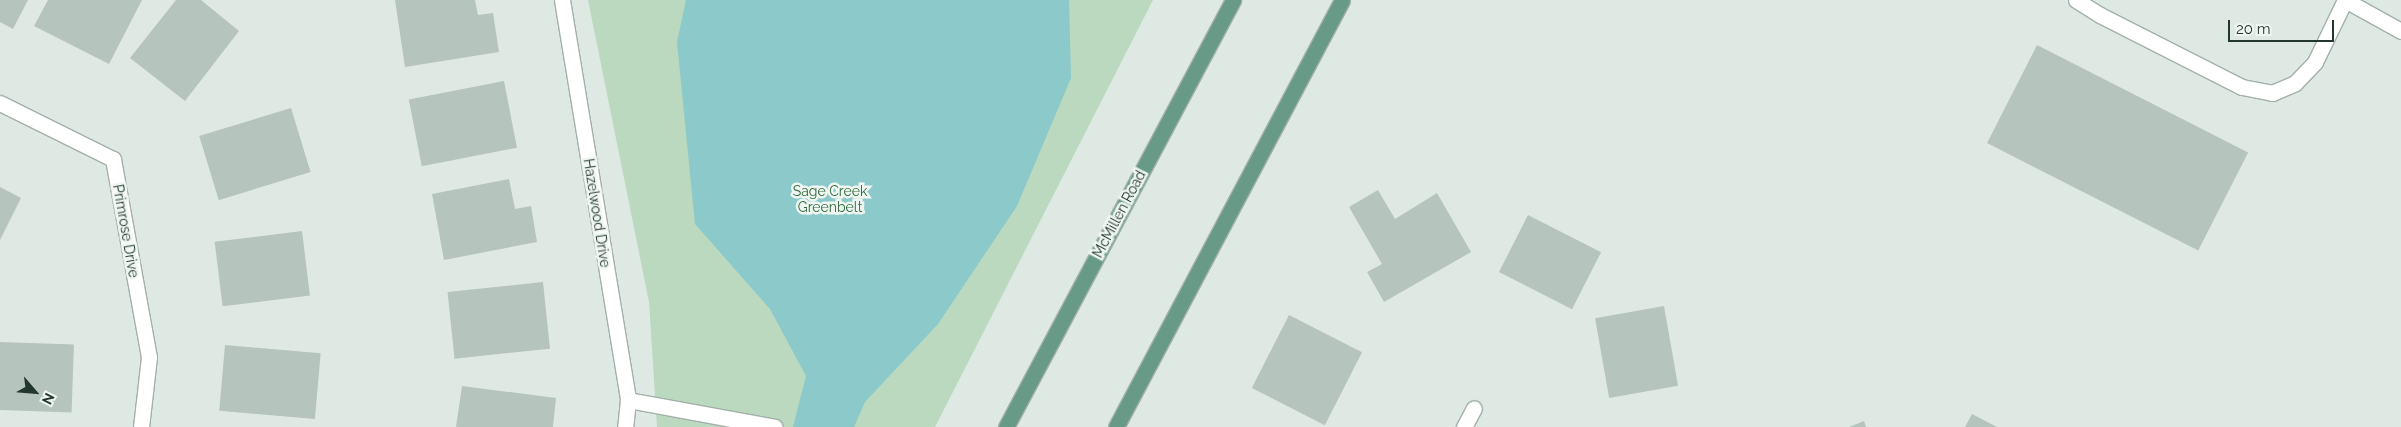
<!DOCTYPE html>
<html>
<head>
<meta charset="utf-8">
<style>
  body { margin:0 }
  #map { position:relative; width:2401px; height:427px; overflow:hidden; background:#dfe9e3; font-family:Raleway,sans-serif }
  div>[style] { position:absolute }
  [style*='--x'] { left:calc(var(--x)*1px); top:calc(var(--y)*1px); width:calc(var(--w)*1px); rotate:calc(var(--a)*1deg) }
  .green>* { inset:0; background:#bad9be }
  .water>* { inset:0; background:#8bc9ca }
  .building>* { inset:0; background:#b5c4bc; transform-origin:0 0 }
  .roads { filter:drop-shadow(1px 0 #a3b0a9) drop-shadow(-1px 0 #a3b0a9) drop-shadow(0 1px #a3b0a9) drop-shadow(0 -1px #a3b0a9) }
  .minor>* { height:15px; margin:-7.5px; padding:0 7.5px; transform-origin:7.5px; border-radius:7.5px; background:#fff }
  .major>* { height:15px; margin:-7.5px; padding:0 7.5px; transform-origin:7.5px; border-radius:7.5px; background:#689b87 }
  span { translate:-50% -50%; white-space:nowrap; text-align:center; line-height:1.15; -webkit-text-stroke:5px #eff6f2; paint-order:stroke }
  .park-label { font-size:14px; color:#306b3e }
  .street-label { font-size:14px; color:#22382f }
  .north { position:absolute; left:10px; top:367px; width:50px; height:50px; -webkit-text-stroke:4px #eff6f2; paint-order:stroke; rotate:117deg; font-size:14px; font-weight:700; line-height:20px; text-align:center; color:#22382f }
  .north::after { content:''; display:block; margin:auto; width:18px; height:22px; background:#22382f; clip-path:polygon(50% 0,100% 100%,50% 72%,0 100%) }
  .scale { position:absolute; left:2228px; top:20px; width:106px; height:22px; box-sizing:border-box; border:2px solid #22382f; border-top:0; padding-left:6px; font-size:15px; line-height:18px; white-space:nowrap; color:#22382f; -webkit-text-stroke:4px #eff6f2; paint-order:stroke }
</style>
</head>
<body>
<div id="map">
  <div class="green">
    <i style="clip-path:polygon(588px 0,1153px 0,935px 427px,657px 427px,649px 302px)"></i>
  </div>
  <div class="water">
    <i style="clip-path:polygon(686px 0,1069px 0,1071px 78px,1017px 206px,938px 324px,865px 402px,854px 427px,793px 427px,806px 376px,770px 309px,695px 224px,677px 42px)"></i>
  </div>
  <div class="building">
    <i style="clip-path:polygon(0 0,28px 0,13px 29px,0 22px)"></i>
    <i style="clip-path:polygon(48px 0,142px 0,109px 64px,34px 26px)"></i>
    <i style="clip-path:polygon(176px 0,201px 0,239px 31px,185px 101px,130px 58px)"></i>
    <i style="clip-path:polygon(395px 0,475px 0,478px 15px,493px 13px,499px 52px,405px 67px)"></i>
    <i style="left:2037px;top:45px;width:237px;height:110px;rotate:27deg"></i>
    <i style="left:504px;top:81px;width:68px;height:97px;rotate:79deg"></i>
    <i style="left:291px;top:108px;width:67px;height:96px;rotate:73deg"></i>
    <i style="clip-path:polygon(509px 179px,515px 209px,531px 206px,537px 242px,444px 260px,432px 194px)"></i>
    <i style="clip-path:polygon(0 187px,21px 198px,0 240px)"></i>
    <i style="clip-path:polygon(1378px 190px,1395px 219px,1437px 193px,1471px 252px,1384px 302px,1367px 272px,1382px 264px,1349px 207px)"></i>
    <i style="left:1528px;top:215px;width:82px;height:64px;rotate:27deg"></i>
    <i style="left:302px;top:231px;width:65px;height:88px;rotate:83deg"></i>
    <i style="left:543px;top:282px;width:67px;height:96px;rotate:84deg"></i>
    <i style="left:1664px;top:306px;width:81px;height:70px;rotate:80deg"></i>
    <i style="left:1289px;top:315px;width:82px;height:82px;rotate:27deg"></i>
    <i style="left:0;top:342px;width:74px;height:68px;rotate:2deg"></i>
    <i style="left:225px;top:345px;width:96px;height:66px;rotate:5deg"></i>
    <i style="clip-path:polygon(462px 386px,556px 398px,553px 427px,456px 427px)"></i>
    <i style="clip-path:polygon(1972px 414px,1997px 427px,1965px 427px)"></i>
    <i style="clip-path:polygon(1864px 421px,1866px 427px,1849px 427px)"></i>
  </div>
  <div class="roads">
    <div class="minor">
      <i style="--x:562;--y:0;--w:405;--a:80.6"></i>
      <i style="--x:628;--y:400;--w:27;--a:96"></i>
      <i style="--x:2076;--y:0;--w:28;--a:32"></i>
      <i style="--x:2100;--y:15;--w:159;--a:26.9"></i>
      <i style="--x:2242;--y:87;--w:31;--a:11"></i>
      <i style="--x:2272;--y:93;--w:25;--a:-23"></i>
      <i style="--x:2295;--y:83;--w:29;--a:-46"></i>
      <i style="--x:2315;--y:62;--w:69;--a:-64.2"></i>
      <i style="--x:2345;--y:0;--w:64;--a:29"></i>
      <i style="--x:0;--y:103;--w:126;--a:26.4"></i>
      <i style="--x:113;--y:159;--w:201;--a:79.7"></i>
      <i style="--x:149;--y:357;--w:70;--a:96.5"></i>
      <i style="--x:628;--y:400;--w:149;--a:10.4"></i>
      <i style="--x:1464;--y:427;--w:21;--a:-62"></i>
    </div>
    <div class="major">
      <i style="--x:1006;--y:427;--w:484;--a:-62"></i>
      <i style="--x:1116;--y:427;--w:483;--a:-62.1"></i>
    </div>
  </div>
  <div class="park-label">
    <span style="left:830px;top:199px">Sage Creek<br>Greenbelt</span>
  </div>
  <div class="street-label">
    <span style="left:597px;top:213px;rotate:81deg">Hazelwood Drive</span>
    <span style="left:1119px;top:214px;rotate:-62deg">McMillen Road</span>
    <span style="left:126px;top:231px;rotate:80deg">Primrose Drive</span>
  </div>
  <div class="north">N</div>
  <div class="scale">20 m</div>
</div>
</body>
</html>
